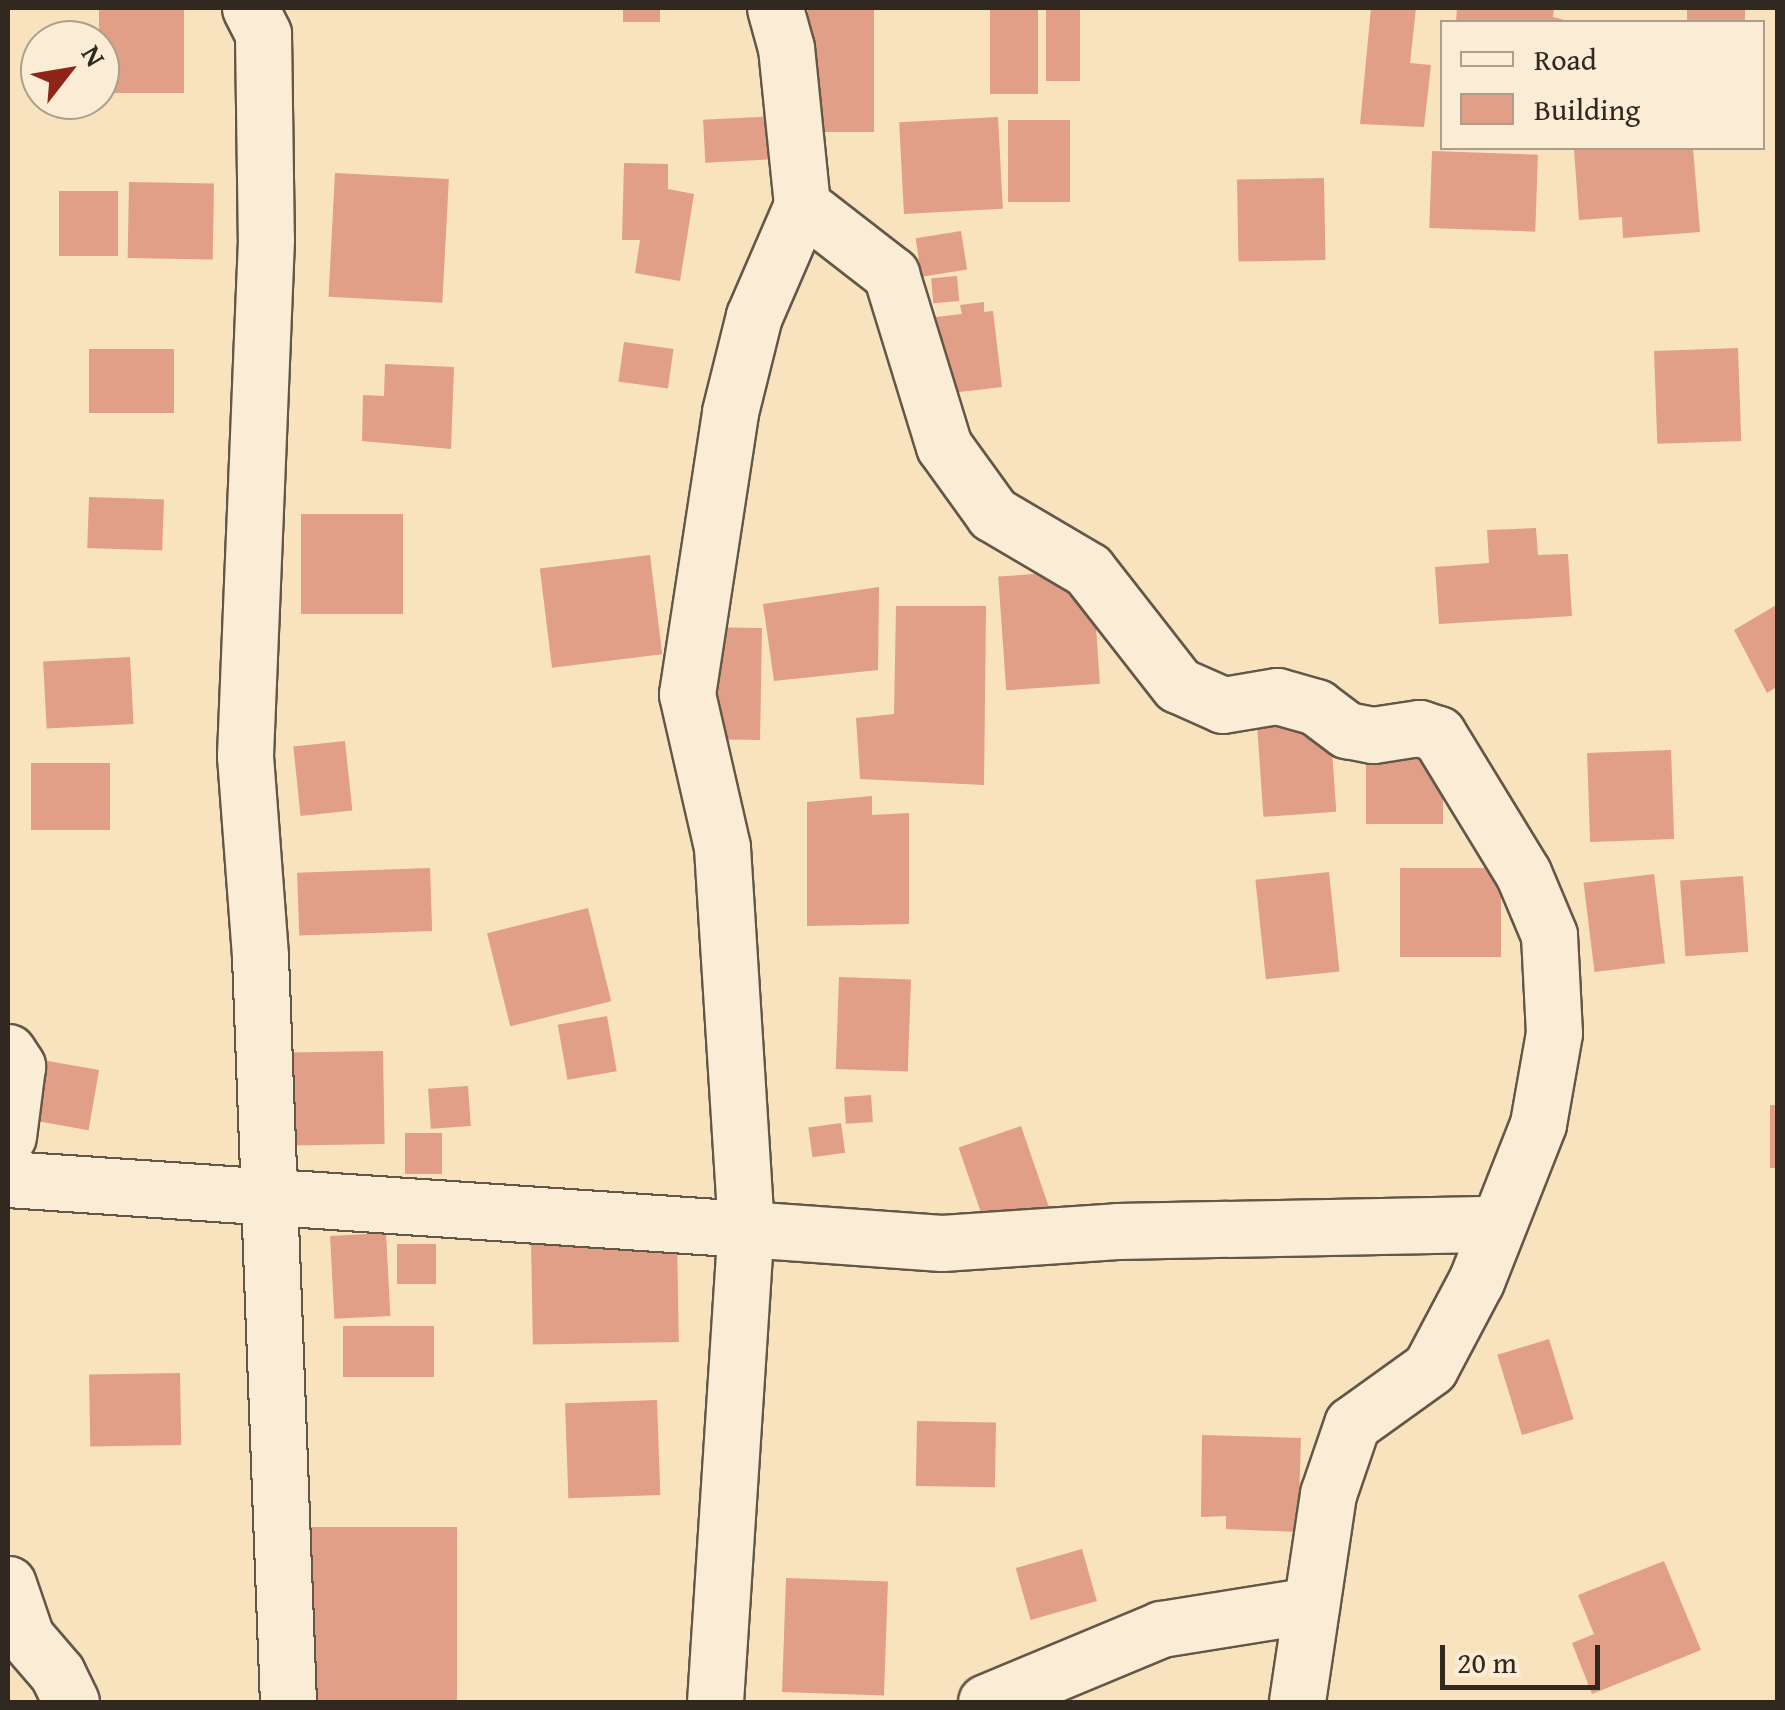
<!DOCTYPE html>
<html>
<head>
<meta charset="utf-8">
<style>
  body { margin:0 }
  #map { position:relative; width:1785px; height:1710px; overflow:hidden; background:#f9e3bf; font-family:"Gentium Book Plus",serif }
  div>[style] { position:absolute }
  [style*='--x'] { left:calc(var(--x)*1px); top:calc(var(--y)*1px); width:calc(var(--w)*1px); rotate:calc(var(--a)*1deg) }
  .building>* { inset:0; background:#e19f88; transform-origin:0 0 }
  .roads { filter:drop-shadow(2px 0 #635847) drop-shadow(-2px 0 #635847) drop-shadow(0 2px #635847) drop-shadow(0 -2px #635847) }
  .minor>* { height:55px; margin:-27.5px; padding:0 27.5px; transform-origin:27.5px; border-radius:27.5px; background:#fbedd5 }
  span { translate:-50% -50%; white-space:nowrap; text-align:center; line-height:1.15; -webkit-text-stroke:10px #fbedd5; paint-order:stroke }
  .frame { position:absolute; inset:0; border:10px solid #31291f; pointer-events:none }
  .legend { position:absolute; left:1440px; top:20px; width:325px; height:130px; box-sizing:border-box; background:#fbedd5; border:2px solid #aa9f8c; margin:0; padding:12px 18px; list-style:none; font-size:30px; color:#31291f }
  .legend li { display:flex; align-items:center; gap:20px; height:50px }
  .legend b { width:50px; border:2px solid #aa9f8c }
  .north { position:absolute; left:20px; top:20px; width:100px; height:100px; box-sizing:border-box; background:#fbedd5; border:2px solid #aa9f8c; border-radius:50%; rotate:59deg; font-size:28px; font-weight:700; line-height:40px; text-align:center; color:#31291f }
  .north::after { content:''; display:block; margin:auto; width:35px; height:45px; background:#8f2418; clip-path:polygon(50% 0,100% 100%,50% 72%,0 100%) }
  .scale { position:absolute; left:1440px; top:1645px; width:160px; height:45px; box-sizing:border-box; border:5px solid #31291f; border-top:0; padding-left:12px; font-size:30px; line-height:35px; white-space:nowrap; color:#31291f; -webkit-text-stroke:8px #fbedd5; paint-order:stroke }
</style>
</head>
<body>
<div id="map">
  <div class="building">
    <i style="left:99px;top:8px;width:85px;height:85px"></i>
    <i style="left:623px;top:8px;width:37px;height:14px"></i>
    <i style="left:808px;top:8px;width:66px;height:124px"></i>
    <i style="left:990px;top:8px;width:48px;height:86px"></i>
    <i style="left:1046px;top:8px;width:34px;height:73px"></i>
    <i style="clip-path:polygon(1371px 8px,1416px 8px,1410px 63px,1431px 65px,1424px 127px,1360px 124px)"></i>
    <i style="clip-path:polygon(1457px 8px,1554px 8px,1553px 17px,1573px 22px,1456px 22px)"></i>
    <i style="left:1687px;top:8px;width:58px;height:14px"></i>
    <i style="left:776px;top:116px;width:43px;height:73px;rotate:87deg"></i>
    <i style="left:998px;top:117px;width:92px;height:99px;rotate:87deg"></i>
    <i style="left:1008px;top:120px;width:62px;height:82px"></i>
    <i style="clip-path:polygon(1693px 148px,1700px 232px,1623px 238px,1622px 217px,1579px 220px,1574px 149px)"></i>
    <i style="left:1432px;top:151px;width:106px;height:77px;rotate:2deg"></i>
    <i style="clip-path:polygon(624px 163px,668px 164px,668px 189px,694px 194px,680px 281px,635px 273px,640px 240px,622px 240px)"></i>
    <i style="left:335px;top:173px;width:114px;height:124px;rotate:3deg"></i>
    <i style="left:1324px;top:178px;width:82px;height:87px;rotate:89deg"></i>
    <i style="left:129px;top:182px;width:85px;height:76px;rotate:1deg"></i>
    <i style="left:59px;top:191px;width:59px;height:65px"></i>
    <i style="left:961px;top:231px;width:39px;height:46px;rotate:81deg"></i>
    <i style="left:957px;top:276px;width:25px;height:26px;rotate:85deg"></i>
    <i style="clip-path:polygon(984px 302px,984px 312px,993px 311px,1002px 387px,926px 396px,918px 319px,962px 314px,960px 305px)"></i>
    <i style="left:624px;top:342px;width:50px;height:40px;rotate:8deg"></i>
    <i style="left:1738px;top:348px;width:93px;height:84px;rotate:88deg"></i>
    <i style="left:89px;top:349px;width:85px;height:64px"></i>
    <i style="clip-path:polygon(385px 364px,454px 367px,451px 449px,362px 441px,363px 395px,384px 396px)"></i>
    <i style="left:89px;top:497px;width:75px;height:51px;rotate:2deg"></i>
    <i style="left:301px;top:514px;width:102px;height:100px"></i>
    <i style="clip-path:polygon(1536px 528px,1538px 555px,1568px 554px,1572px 616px,1439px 624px,1435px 567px,1489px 563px,1487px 530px)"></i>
    <i style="left:650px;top:555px;width:100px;height:111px;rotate:83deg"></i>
    <i style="left:1092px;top:570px;width:114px;height:94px;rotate:86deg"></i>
    <i style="clip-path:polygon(879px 587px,878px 670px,774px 681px,763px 604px)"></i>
    <i style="clip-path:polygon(1778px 604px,1778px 686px,1767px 693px,1734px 630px)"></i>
    <i style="clip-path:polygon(896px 606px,986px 606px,984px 785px,860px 779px,856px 718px,894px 714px)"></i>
    <i style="left:703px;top:627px;width:59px;height:112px;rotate:1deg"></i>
    <i style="left:130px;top:657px;width:67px;height:87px;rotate:87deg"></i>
    <i style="left:1330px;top:722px;width:90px;height:73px;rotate:86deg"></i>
    <i style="left:345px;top:741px;width:70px;height:52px;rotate:84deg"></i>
    <i style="left:1671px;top:750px;width:89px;height:84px;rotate:88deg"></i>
    <i style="left:1443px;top:756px;width:68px;height:77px;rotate:90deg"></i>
    <i style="left:31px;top:763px;width:79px;height:67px"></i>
    <i style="clip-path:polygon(872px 796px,872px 815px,909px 813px,909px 924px,807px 926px,807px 802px)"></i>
    <i style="left:430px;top:868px;width:63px;height:133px;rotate:88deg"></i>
    <i style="left:1400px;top:868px;width:101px;height:89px"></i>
    <i style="left:1329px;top:872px;width:100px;height:74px;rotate:84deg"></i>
    <i style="left:1654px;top:874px;width:90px;height:71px;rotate:83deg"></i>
    <i style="left:1743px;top:876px;width:76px;height:63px;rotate:86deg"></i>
    <i style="left:588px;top:908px;width:96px;height:104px;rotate:76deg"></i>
    <i style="left:839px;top:977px;width:72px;height:92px;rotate:2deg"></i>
    <i style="left:607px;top:1016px;width:56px;height:50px;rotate:80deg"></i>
    <i style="left:383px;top:1051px;width:93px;height:93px;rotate:89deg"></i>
    <i style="left:42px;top:1060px;width:58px;height:61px;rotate:10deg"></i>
    <i style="left:468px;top:1086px;width:40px;height:40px;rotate:86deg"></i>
    <i style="left:871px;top:1095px;width:27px;height:27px;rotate:86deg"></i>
    <i style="left:1770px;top:1105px;width:8px;height:63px"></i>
    <i style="left:841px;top:1123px;width:30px;height:33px;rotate:82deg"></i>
    <i style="left:1021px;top:1126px;width:89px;height:66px;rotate:71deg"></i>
    <i style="left:405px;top:1133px;width:37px;height:41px"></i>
    <i style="left:386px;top:1233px;width:83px;height:56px;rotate:87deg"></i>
    <i style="left:677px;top:1238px;width:104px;height:146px;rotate:89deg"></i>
    <i style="left:397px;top:1244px;width:39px;height:40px"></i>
    <i style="left:343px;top:1326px;width:91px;height:51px"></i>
    <i style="left:1549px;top:1339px;width:84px;height:54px;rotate:73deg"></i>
    <i style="left:180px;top:1373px;width:72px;height:91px;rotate:89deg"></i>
    <i style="left:657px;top:1400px;width:95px;height:92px;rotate:88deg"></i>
    <i style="left:917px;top:1421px;width:79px;height:65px;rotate:1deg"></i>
    <i style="clip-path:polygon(1202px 1435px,1301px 1438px,1298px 1532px,1226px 1529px,1226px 1516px,1201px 1517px)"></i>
    <i style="left:286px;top:1527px;width:171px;height:176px"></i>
    <i style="left:1082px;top:1549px;width:54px;height:69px;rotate:74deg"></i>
    <i style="clip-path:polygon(1664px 1561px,1701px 1650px,1592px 1694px,1572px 1643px,1594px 1634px,1578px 1595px)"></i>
    <i style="left:786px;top:1578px;width:102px;height:114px;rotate:2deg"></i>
  </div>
  <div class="roads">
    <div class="minor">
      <i style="--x:250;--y:8;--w:29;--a:63"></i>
      <i style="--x:263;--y:34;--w:205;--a:89.2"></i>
      <i style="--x:266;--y:239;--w:517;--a:92.33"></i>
      <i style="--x:245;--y:756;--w:202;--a:85.7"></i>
      <i style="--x:260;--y:957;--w:746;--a:87.85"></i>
      <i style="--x:802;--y:205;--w:113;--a:37.8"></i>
      <i style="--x:891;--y:274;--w:180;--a:72.9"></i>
      <i style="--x:944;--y:446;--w:84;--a:54.2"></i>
      <i style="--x:993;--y:514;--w:110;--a:30.5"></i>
      <i style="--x:1088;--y:570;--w:146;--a:52"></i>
      <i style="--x:1178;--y:685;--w:49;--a:24"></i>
      <i style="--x:1223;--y:705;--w:55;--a:-9.5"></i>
      <i style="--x:1277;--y:696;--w:41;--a:15.8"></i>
      <i style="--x:1316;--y:707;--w:39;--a:37"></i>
      <i style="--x:1347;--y:730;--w:26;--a:11"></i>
      <i style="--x:1373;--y:735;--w:47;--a:-8.7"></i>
      <i style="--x:1419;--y:728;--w:20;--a:18"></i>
      <i style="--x:1438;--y:734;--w:163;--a:58.6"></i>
      <i style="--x:1523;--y:873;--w:67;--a:67.2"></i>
      <i style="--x:1549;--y:935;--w:98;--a:87.1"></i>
      <i style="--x:1554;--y:1033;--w:92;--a:100"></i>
      <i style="--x:1538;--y:1124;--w:169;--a:111.5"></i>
      <i style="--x:1476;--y:1281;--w:98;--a:117.9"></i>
      <i style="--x:1430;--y:1368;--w:96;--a:144.3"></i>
      <i style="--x:1352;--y:1424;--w:74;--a:108.9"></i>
      <i style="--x:1328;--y:1494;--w:210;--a:98.5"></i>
      <i style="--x:8;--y:1052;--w:17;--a:57"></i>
      <i style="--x:17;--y:1066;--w:71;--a:97.3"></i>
      <i style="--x:8;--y:1179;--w:740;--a:3.88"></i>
      <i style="--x:746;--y:1229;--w:383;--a:-93.6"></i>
      <i style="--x:722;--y:847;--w:157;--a:-102.9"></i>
      <i style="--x:687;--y:694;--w:285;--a:-81.3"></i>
      <i style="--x:730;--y:412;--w:99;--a:-76"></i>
      <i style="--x:754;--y:316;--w:121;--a:-66.6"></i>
      <i style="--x:802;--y:205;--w:158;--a:-95.8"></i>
      <i style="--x:786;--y:48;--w:41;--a:-105.4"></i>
      <i style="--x:8;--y:1584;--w:56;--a:71.2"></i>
      <i style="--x:26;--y:1637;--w:48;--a:49.3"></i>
      <i style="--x:57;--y:1673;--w:32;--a:64"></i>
      <i style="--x:715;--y:1702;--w:474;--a:-86.3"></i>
      <i style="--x:746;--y:1229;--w:196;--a:4.1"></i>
      <i style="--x:942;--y:1243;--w:175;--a:-3.9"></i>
      <i style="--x:1117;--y:1231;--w:380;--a:-1.1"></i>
      <i style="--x:986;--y:1702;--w:190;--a:-22.6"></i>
      <i style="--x:1161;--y:1629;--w:152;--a:-9.1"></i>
    </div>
  </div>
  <div class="frame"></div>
  <ul class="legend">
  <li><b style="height:12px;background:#fbedd5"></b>Road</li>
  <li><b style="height:28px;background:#e19f88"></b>Building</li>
  </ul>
  <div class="north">N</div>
  <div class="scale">20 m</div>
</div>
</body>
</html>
